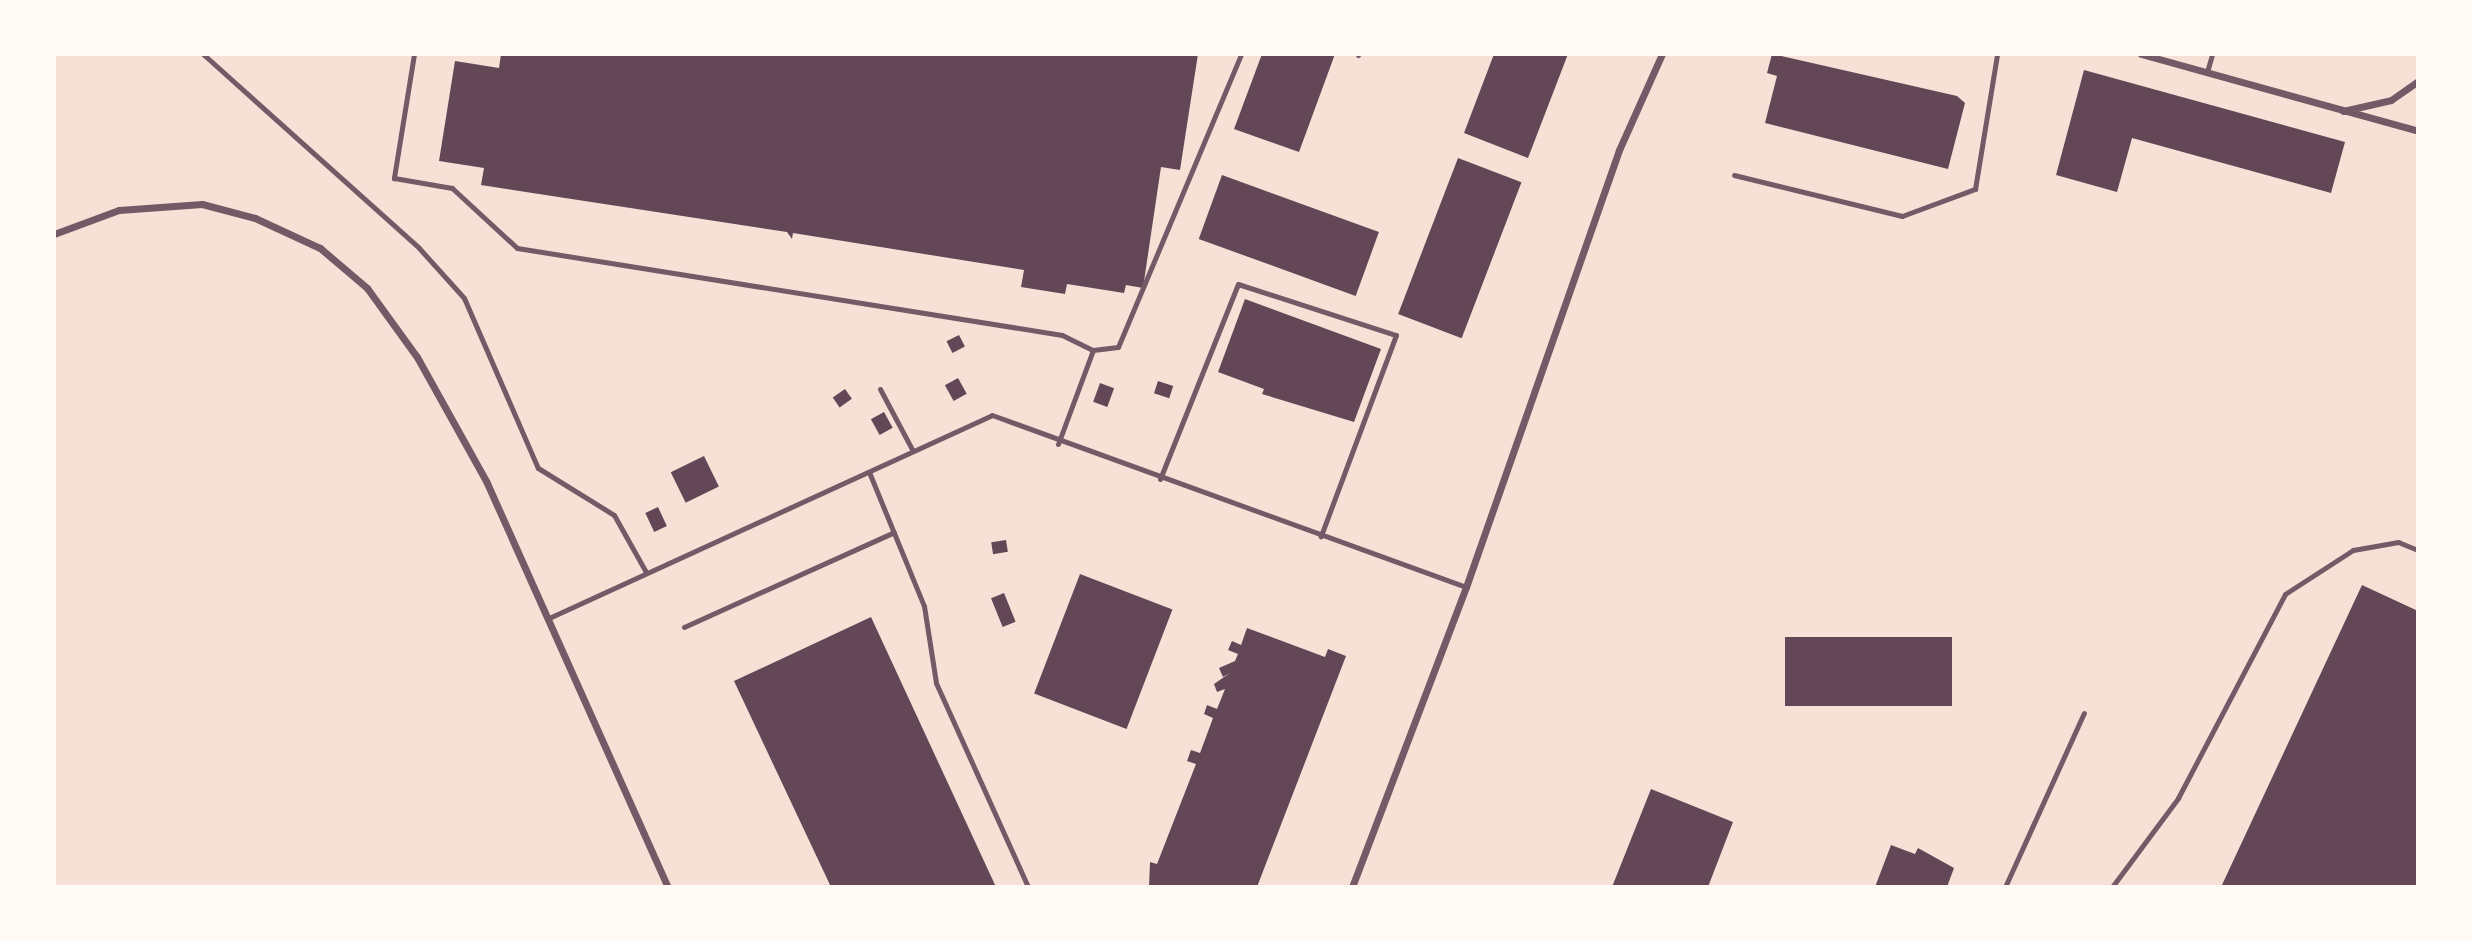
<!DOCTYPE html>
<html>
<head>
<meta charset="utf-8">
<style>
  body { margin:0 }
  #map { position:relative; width:2472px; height:941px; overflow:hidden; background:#f7e1d7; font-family:"PT Sans Narrow",sans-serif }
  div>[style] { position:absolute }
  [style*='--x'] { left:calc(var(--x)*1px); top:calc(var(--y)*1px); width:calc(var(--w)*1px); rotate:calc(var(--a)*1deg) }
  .building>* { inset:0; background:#644757; transform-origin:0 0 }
  .service>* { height:5px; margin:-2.5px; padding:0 2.5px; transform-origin:2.5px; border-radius:2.5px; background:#755966 }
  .minor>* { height:7px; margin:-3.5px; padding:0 3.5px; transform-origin:3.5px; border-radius:3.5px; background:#755966 }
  span { translate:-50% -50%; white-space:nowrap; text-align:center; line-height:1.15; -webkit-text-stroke:7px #fffaf5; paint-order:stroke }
  .frame { position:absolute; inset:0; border:56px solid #fffaf5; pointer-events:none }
</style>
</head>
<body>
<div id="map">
  <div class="building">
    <i style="clip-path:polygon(501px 54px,1198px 54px,1180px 170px,1161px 167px,1143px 288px,1126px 285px,1124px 293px,1067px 284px,1065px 294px,1021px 287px,1024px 270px,793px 233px,792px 239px,787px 232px,481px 185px,484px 168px,439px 161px,455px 61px,499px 68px)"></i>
    <i style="clip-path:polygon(1262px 54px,1335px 54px,1299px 152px,1234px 129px)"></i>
    <i style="clip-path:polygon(1494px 54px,1568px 54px,1528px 158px,1464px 133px)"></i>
    <i style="clip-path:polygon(1772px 54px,1957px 96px,1965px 103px,1948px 169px,1765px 123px,1777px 76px,1767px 73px)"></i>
    <i style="clip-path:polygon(2084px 70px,2345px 142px,2331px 193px,2132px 138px,2117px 192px,2056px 175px)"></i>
    <i style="left:1458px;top:158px;width:68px;height:167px;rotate:21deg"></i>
    <i style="left:1222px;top:175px;width:167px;height:68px;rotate:20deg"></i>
    <i style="clip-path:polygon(1245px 299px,1381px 349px,1354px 422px,1262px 394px,1264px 389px,1218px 372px)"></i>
    <i style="left:959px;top:335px;width:13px;height:14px;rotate:63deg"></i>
    <i style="left:958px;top:378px;width:18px;height:15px;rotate:61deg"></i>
    <i style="left:1158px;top:381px;width:16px;height:13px;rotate:18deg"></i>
    <i style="left:1100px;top:383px;width:15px;height:20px;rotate:20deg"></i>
    <i style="left:845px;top:389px;width:12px;height:15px;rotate:55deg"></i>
    <i style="left:884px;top:412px;width:18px;height:15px;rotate:61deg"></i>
    <i style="left:704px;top:456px;width:34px;height:37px;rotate:64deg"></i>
    <i style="left:658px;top:507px;width:21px;height:14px;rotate:65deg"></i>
    <i style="left:1006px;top:540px;width:12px;height:15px;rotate:81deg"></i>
    <i style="left:1080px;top:574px;width:99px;height:128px;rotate:21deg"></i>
    <i style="clip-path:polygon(2362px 585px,2418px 611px,2418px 887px,2221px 887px)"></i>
    <i style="left:1004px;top:593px;width:31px;height:14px;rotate:68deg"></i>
    <i style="clip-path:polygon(871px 617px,996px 887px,831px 887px,734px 681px)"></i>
    <i style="clip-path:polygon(1247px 628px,1325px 657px,1328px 649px,1346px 656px,1257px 887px,1149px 887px,1150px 862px,1157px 864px,1196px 764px,1187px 761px,1191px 750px,1200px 753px,1213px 718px,1204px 714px,1207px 705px,1217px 709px,1225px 689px,1217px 692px,1214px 684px,1230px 673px,1223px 677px,1219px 668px,1235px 661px,1238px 654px,1228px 650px,1232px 641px,1241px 645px)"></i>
    <i style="left:1785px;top:637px;width:167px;height:69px"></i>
    <i style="clip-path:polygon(1651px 789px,1733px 822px,1708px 887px,1612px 887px)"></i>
    <i style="clip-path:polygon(1891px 845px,1915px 854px,1918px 848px,1954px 868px,1947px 887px,1875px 887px)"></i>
  </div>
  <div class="service">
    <i style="--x:203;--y:54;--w:290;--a:41.9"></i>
    <i style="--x:419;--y:248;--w:67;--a:48"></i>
    <i style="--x:464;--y:298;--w:185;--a:66.5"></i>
    <i style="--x:538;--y:468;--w:89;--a:31.7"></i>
    <i style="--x:614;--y:515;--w:65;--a:60.7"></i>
    <i style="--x:414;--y:54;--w:126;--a:99.2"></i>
    <i style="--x:394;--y:178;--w:59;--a:9.8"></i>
    <i style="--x:452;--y:188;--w:88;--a:42.7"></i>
    <i style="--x:517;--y:248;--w:552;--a:9.07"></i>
    <i style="--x:1062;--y:335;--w:34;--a:26"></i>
    <i style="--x:1093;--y:350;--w:25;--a:-7"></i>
    <i style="--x:1118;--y:347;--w:318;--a:-67.2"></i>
    <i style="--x:1358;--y:55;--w:1;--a:-45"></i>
    <i style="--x:2207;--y:72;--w:19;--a:-74"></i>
    <i style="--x:1734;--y:175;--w:173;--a:13.7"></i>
    <i style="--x:1902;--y:216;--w:78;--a:-20.3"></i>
    <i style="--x:1975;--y:189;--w:137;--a:-80.7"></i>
    <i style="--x:880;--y:389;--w:70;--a:62"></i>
    <i style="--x:1058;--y:444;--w:100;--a:-69.6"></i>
    <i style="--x:869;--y:472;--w:145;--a:67.7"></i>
    <i style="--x:924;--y:606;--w:78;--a:81.1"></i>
    <i style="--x:936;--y:683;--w:224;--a:65.7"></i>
    <i style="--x:1160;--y:479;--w:210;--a:-68.2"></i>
    <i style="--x:1238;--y:284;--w:166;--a:17.9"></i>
    <i style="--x:1396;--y:335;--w:215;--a:110.5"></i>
    <i style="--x:549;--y:618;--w:487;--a:-24.6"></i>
    <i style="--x:992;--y:415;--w:504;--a:19.94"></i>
    <i style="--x:684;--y:627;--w:230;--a:-24.3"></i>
    <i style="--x:2005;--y:887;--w:191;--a:-65.6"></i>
    <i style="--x:2112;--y:887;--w:111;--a:-53.4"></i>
    <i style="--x:2178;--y:798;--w:230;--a:-62.3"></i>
    <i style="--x:2285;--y:594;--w:81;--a:-32.9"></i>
    <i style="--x:2353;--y:550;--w:46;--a:-10.1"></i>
    <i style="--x:2398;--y:542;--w:22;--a:22"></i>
  </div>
  <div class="minor">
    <i style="--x:2141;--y:54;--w:288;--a:15.5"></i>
    <i style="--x:2343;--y:111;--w:49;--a:-12.9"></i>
    <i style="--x:2391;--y:100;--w:33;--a:-35"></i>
    <i style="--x:54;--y:234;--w:69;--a:-20.3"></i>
    <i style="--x:119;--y:210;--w:83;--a:-4.1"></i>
    <i style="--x:202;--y:204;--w:55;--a:14.8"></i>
    <i style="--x:255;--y:218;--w:72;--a:24.8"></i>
    <i style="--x:320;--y:248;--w:62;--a:40.4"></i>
    <i style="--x:367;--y:288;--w:85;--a:54.1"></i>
    <i style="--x:417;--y:357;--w:144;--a:60.9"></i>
    <i style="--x:487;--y:483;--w:443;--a:65.9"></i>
    <i style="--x:1352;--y:887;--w:321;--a:-69.2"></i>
    <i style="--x:1466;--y:587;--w:463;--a:-70.7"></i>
    <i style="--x:1619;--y:150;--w:105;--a:-65.9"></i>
  </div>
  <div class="frame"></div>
</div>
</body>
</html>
